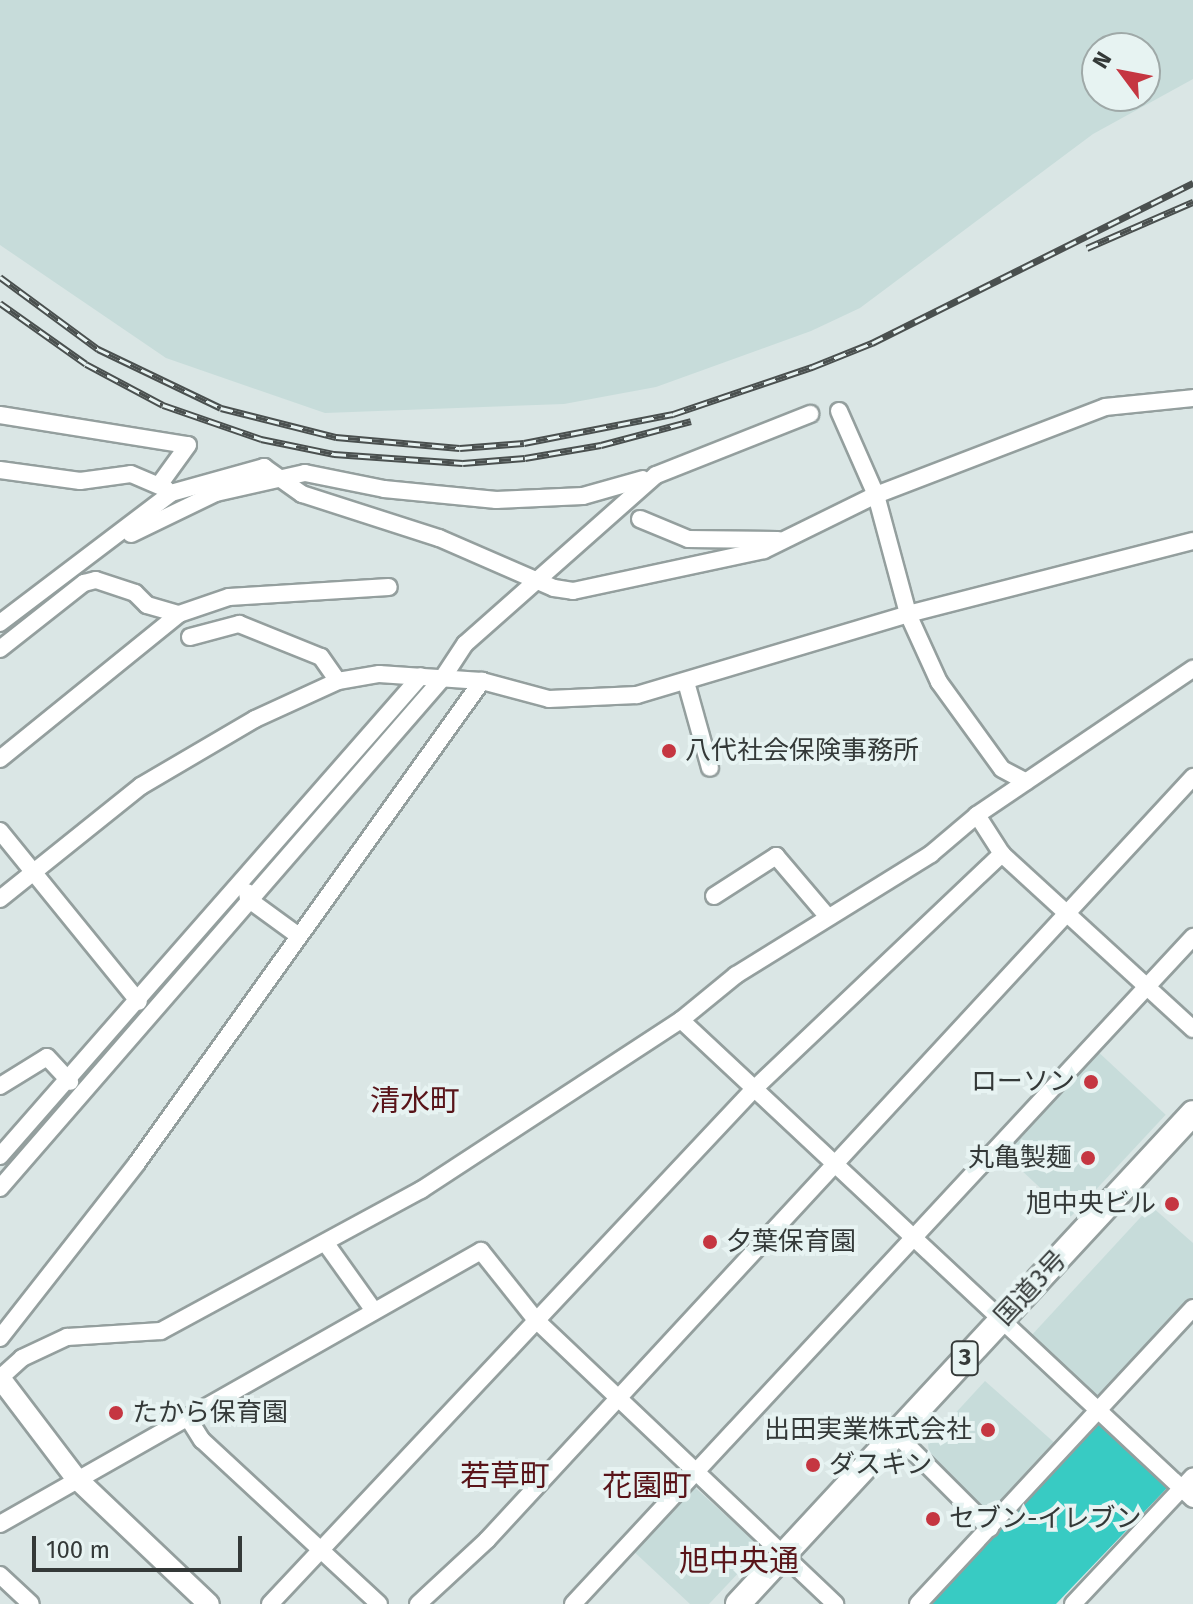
<!DOCTYPE html>
<html>
<head>
<meta charset="utf-8">
<style>
  body { margin:0 }
  #map { position:relative; width:1193px; height:1604px; overflow:hidden; background:#dae6e5; font-family:"Fira Sans","Noto Sans JP",sans-serif }
  div>[style] { position:absolute }
  [style*='--x'] { left:calc(var(--x)*1px); top:calc(var(--y)*1px); width:calc(var(--w)*1px); rotate:calc(var(--a)*1deg) }
  .built>* { inset:0; background:#c7dcda; transform-origin:0 0 }
  .green>* { inset:0; background:#38cbc3 }
  .roads { filter:drop-shadow(2px 0 #949f9e) drop-shadow(-2px 0 #949f9e) drop-shadow(0 2px #949f9e) drop-shadow(0 -2px #949f9e) }
  .minor>* { height:16px; margin:-8px; padding:0 8px; transform-origin:8px; border-radius:8px; background:#fff }
  .major>* { height:20px; margin:-10px; padding:0 10px; transform-origin:10px; border-radius:10px; background:#fff }
  .highway>* { height:24px; margin:-12px; padding:0 12px; transform-origin:12px; border-radius:12px; background:#fff }
  .rail>* { height:7px; margin-top:-3.5px; transform-origin:0; background:repeating-linear-gradient(90deg,#e7f3f2 0 12px,#4a504f 0 24px); box-sizing:border-box; border-block:2px solid #4a504f }
  .dots>* { width:22px; height:22px; translate:-50% -50%; box-sizing:border-box; border:4px solid #e7f3f2; border-radius:50% }
  span { translate:-50% -50%; white-space:nowrap; text-align:center; line-height:1.15; -webkit-text-stroke:8px #e7f3f2; paint-order:stroke }
  .shield-label span { padding:2px 6px; background:#e7f3f2; border:2px solid; border-radius:6px; -webkit-text-stroke-width:0 }
  .shield-label { font-size:24px; color:#343938; font-weight:700 }
  .poi-label { font-size:26px; color:#343938 }
  .left { translate:0 -50%; text-align:left }
  .right { translate:-100% -50%; text-align:right }
  .street-label { font-size:26px; color:#343938 }
  .quarter-label { font-size:30px; color:#591419 }
  .north { position:absolute; left:1081px; top:32px; width:80px; height:80px; box-sizing:border-box; background:#e7f3f2; border:2px solid #9fa9a8; border-radius:50%; rotate:302deg; font-size:22px; font-weight:700; line-height:32px; text-align:center; color:#343938 }
  .north::after { content:''; display:block; margin:auto; width:28px; height:36px; background:#c53641; clip-path:polygon(50% 0,100% 100%,50% 72%,0 100%) }
  .scale { position:absolute; left:32px; top:1536px; width:210px; height:36px; box-sizing:border-box; border:4px solid #343938; border-top:0; padding-left:10px; font-size:24px; line-height:28px; white-space:nowrap; color:#343938; -webkit-text-stroke:6px #e7f3f2; paint-order:stroke }
</style>
</head>
<body>
<div id="map">
  <div class="built">
    <i style="clip-path:polygon(evenodd,0 0,1193px 0,1193px 79px,1093px 134px,860px 308px,811px 331px,656px 387px,564px 404px,325px 413px,166px 358px,0 245px,0 0,1097px 48px,1145px 48px,1145px 96px,1097px 96px,1097px 48px)"></i>
    <i style="left:1094px;top:1048px;width:98px;height:139px;rotate:43deg"></i>
    <i style="clip-path:polygon(1151px 1206px,1193px 1243px,1193px 1301px,1098px 1400px,1030px 1337px)"></i>
    <i style="clip-path:polygon(985px 1381px,1057px 1445px,997px 1510px,987px 1510px,929px 1454px,928px 1443px)"></i>
    <i style="clip-path:polygon(691px 1484px,762px 1548px,709px 1604px,690px 1604px,630px 1548px)"></i>
  </div>
  <div class="green">
    <i style="clip-path:polygon(1100px 1420px,1169px 1486px,1056px 1604px,924px 1604px)"></i>
  </div>
  <div class="roads">
    <div class="minor">
      <i style="--x:839;--y:411;--w:92;--a:66.2"></i>
      <i style="--x:876;--y:495;--w:123;--a:74.9"></i>
      <i style="--x:908;--y:614;--w:75;--a:65.5"></i>
      <i style="--x:939;--y:682;--w:107;--a:54.1"></i>
      <i style="--x:1002;--y:769;--w:27;--a:28"></i>
      <i style="--x:0;--y:415;--w:190;--a:9.1"></i>
      <i style="--x:188;--y:445;--w:49;--a:125.9"></i>
      <i style="--x:0;--y:470;--w:81;--a:7.8"></i>
      <i style="--x:80;--y:481;--w:51;--a:-7.8"></i>
      <i style="--x:131;--y:474;--w:38;--a:23"></i>
      <i style="--x:640;--y:519;--w:52;--a:22.6"></i>
      <i style="--x:688;--y:539;--w:90;--a:0.6"></i>
      <i style="--x:131;--y:534;--w:94;--a:-25.8"></i>
      <i style="--x:216;--y:493;--w:91;--a:-12.7"></i>
      <i style="--x:305;--y:473;--w:81;--a:11.4"></i>
      <i style="--x:384;--y:489;--w:113;--a:5.6"></i>
      <i style="--x:496;--y:500;--w:87;--a:-2.6"></i>
      <i style="--x:583;--y:496;--w:62;--a:-15.8"></i>
      <i style="--x:0;--y:623;--w:215;--a:-37.2"></i>
      <i style="--x:171;--y:493;--w:97;--a:-15.6"></i>
      <i style="--x:264;--y:467;--w:47;--a:35.4"></i>
      <i style="--x:302;--y:494;--w:144;--a:17.8"></i>
      <i style="--x:439;--y:538;--w:125;--a:23.5"></i>
      <i style="--x:554;--y:588;--w:19;--a:9"></i>
      <i style="--x:573;--y:591;--w:195;--a:-12.1"></i>
      <i style="--x:764;--y:550;--w:125;--a:-26.2"></i>
      <i style="--x:876;--y:495;--w:245;--a:-21"></i>
      <i style="--x:1105;--y:407;--w:88;--a:-5.8"></i>
      <i style="--x:190;--y:637;--w:51;--a:-14.9"></i>
      <i style="--x:239;--y:624;--w:88;--a:21.9"></i>
      <i style="--x:321;--y:657;--w:29;--a:55"></i>
      <i style="--x:0;--y:649;--w:107;--a:-38.2"></i>
      <i style="--x:84;--y:583;--w:12;--a:-14"></i>
      <i style="--x:96;--y:580;--w:41;--a:18.4"></i>
      <i style="--x:135;--y:593;--w:17;--a:45"></i>
      <i style="--x:147;--y:605;--w:33;--a:16"></i>
      <i style="--x:686;--y:682;--w:89;--a:74.4"></i>
      <i style="--x:0;--y:759;--w:230;--a:-39"></i>
      <i style="--x:179;--y:614;--w:53;--a:-18.8"></i>
      <i style="--x:229;--y:597;--w:160;--a:-3.6"></i>
      <i style="--x:977;--y:815;--w:46;--a:57.3"></i>
      <i style="--x:1002;--y:854;--w:259;--a:42.5"></i>
      <i style="--x:0;--y:831;--w:220;--a:50.9"></i>
      <i style="--x:247;--y:892;--w:7;--a:82"></i>
      <i style="--x:248;--y:899;--w:59;--a:36.1"></i>
      <i style="--x:714;--y:896;--w:74;--a:-32.8"></i>
      <i style="--x:776;--y:856;--w:80;--a:49.6"></i>
      <i style="--x:0;--y:899;--w:181;--a:-38.7"></i>
      <i style="--x:141;--y:786;--w:132;--a:-30.4"></i>
      <i style="--x:255;--y:719;--w:91;--a:-24.6"></i>
      <i style="--x:338;--y:681;--w:42;--a:-9.7"></i>
      <i style="--x:379;--y:674;--w:103;--a:3.9"></i>
      <i style="--x:482;--y:681;--w:69;--a:15"></i>
      <i style="--x:549;--y:699;--w:88;--a:-2.6"></i>
      <i style="--x:637;--y:695;--w:283;--a:-16.6"></i>
      <i style="--x:908;--y:614;--w:294;--a:-14.4"></i>
      <i style="--x:681;--y:1020;--w:701;--a:43.09"></i>
      <i style="--x:0;--y:1086;--w:55;--a:-31.7"></i>
      <i style="--x:47;--y:1057;--w:34;--a:47"></i>
      <i style="--x:0;--y:1156;--w:638;--a:-48.75"></i>
      <i style="--x:0;--y:1188;--w:674;--a:-49.03"></i>
      <i style="--x:442;--y:679;--w:42;--a:-56.7"></i>
      <i style="--x:465;--y:644;--w:255;--a:-41.5"></i>
      <i style="--x:656;--y:475;--w:166;--a:-21.6"></i>
      <i style="--x:327;--y:1245;--w:81;--a:54.5"></i>
      <i style="--x:0;--y:1338;--w:222;--a:-51.9"></i>
      <i style="--x:137;--y:1163;--w:593;--a:-54.41"></i>
      <i style="--x:0;--y:1378;--w:30;--a:-42"></i>
      <i style="--x:22;--y:1358;--w:50;--a:-25"></i>
      <i style="--x:67;--y:1337;--w:94;--a:-3.7"></i>
      <i style="--x:161;--y:1331;--w:296;--a:-28.5"></i>
      <i style="--x:421;--y:1190;--w:311;--a:-33.2"></i>
      <i style="--x:681;--y:1020;--w:71;--a:-39.3"></i>
      <i style="--x:736;--y:975;--w:229;--a:-31.8"></i>
      <i style="--x:931;--y:854;--w:60;--a:-40.3"></i>
      <i style="--x:977;--y:815;--w:261;--a:-34.1"></i>
      <i style="--x:188;--y:1418;--w:26;--a:58"></i>
      <i style="--x:202;--y:1440;--w:241;--a:42.8"></i>
      <i style="--x:894;--y:1432;--w:136;--a:45"></i>
      <i style="--x:0;--y:1524;--w:553;--a:-29.58"></i>
      <i style="--x:481;--y:1251;--w:87;--a:51.5"></i>
      <i style="--x:535;--y:1319;--w:414;--a:43.5"></i>
      <i style="--x:0;--y:1575;--w:42;--a:43.1"></i>
      <i style="--x:270;--y:1604;--w:707;--a:-46.78"></i>
      <i style="--x:754;--y:1089;--w:342;--a:-43.5"></i>
      <i style="--x:418;--y:1604;--w:94;--a:-42.8"></i>
      <i style="--x:487;--y:1540;--w:1040;--a:-47.22"></i>
      <i style="--x:573;--y:1604;--w:911;--a:-47.09"></i>
      <i style="--x:918;--y:1604;--w:404;--a:-47.1"></i>
      <i style="--x:1073;--y:1604;--w:175;--a:-46.8"></i>
    </div>
    <div class="major">
      <i style="--x:0;--y:1378;--w:126;--a:52.8"></i>
      <i style="--x:76;--y:1478;--w:183;--a:43.5"></i>
    </div>
    <div class="highway">
      <i style="--x:738;--y:1604;--w:669;--a:-47.18"></i>
    </div>
  </div>
  <div class="rail">
    <i style="--x:1087;--y:248;--w:116;--a:-23.5"></i>
    <i style="--x:0;--y:277;--w:122;--a:36.3"></i>
    <i style="--x:98;--y:349;--w:136;--a:25.6"></i>
    <i style="--x:221;--y:408;--w:119;--a:14.2"></i>
    <i style="--x:336;--y:437;--w:124;--a:5.1"></i>
    <i style="--x:460;--y:448;--w:64;--a:-4.5"></i>
    <i style="--x:524;--y:443;--w:152;--a:-11"></i>
    <i style="--x:673;--y:414;--w:147;--a:-18.7"></i>
    <i style="--x:812;--y:367;--w:65;--a:-21.8"></i>
    <i style="--x:872;--y:343;--w:359;--a:-26.5"></i>
    <i style="--x:0;--y:303;--w:105;--a:35.3"></i>
    <i style="--x:86;--y:364;--w:87;--a:28"></i>
    <i style="--x:163;--y:405;--w:104;--a:19.1"></i>
    <i style="--x:261;--y:439;--w:75;--a:11.6"></i>
    <i style="--x:334;--y:454;--w:129;--a:4"></i>
    <i style="--x:463;--y:463;--w:62;--a:-4.6"></i>
    <i style="--x:525;--y:458;--w:77;--a:-9.7"></i>
    <i style="--x:601;--y:445;--w:93;--a:-14.9"></i>
  </div>
  <div class="dots">
    <i style="left:669px;top:751px;background:#c53641"></i>
    <i style="left:1091px;top:1082px;background:#c53641"></i>
    <i style="left:1088px;top:1158px;background:#c53641"></i>
    <i style="left:1172px;top:1204px;background:#c53641"></i>
    <i style="left:710px;top:1242px;background:#c53641"></i>
    <i style="left:116px;top:1413px;background:#c53641"></i>
    <i style="left:988px;top:1430px;background:#c53641"></i>
    <i style="left:813px;top:1465px;background:#c53641"></i>
    <i style="left:933px;top:1519px;background:#c53641"></i>
  </div>
  <div class="shield-label">
    <span style="left:965px;top:1358px">3</span>
  </div>
  <div class="poi-label">
    <span class="left" style="left:685px;top:751px">八代社会保険事務所</span>
    <span class="right" style="left:1075px;top:1082px">ローソン</span>
    <span class="right" style="left:1072px;top:1158px">丸亀製麺</span>
    <span class="right" style="left:1156px;top:1204px">旭中央ビル</span>
    <span class="left" style="left:726px;top:1242px">夕葉保育園</span>
    <span class="left" style="left:132px;top:1413px">たから保育園</span>
    <span class="right" style="left:972px;top:1430px">出田実業株式会社</span>
    <span class="left" style="left:829px;top:1465px">ダスキン</span>
    <span class="left" style="left:949px;top:1519px">セブン-イレブン</span>
  </div>
  <div class="street-label">
    <span style="left:1031px;top:1288px;rotate:-47deg">国道3号</span>
  </div>
  <div class="quarter-label">
    <span style="left:415px;top:1101px">清水町</span>
    <span style="left:505px;top:1476px">若草町</span>
    <span style="left:647px;top:1486px">花園町</span>
    <span style="left:739px;top:1561px">旭中央通</span>
  </div>
  <div class="north">N</div>
  <div class="scale">100 m</div>
</div>
</body>
</html>
